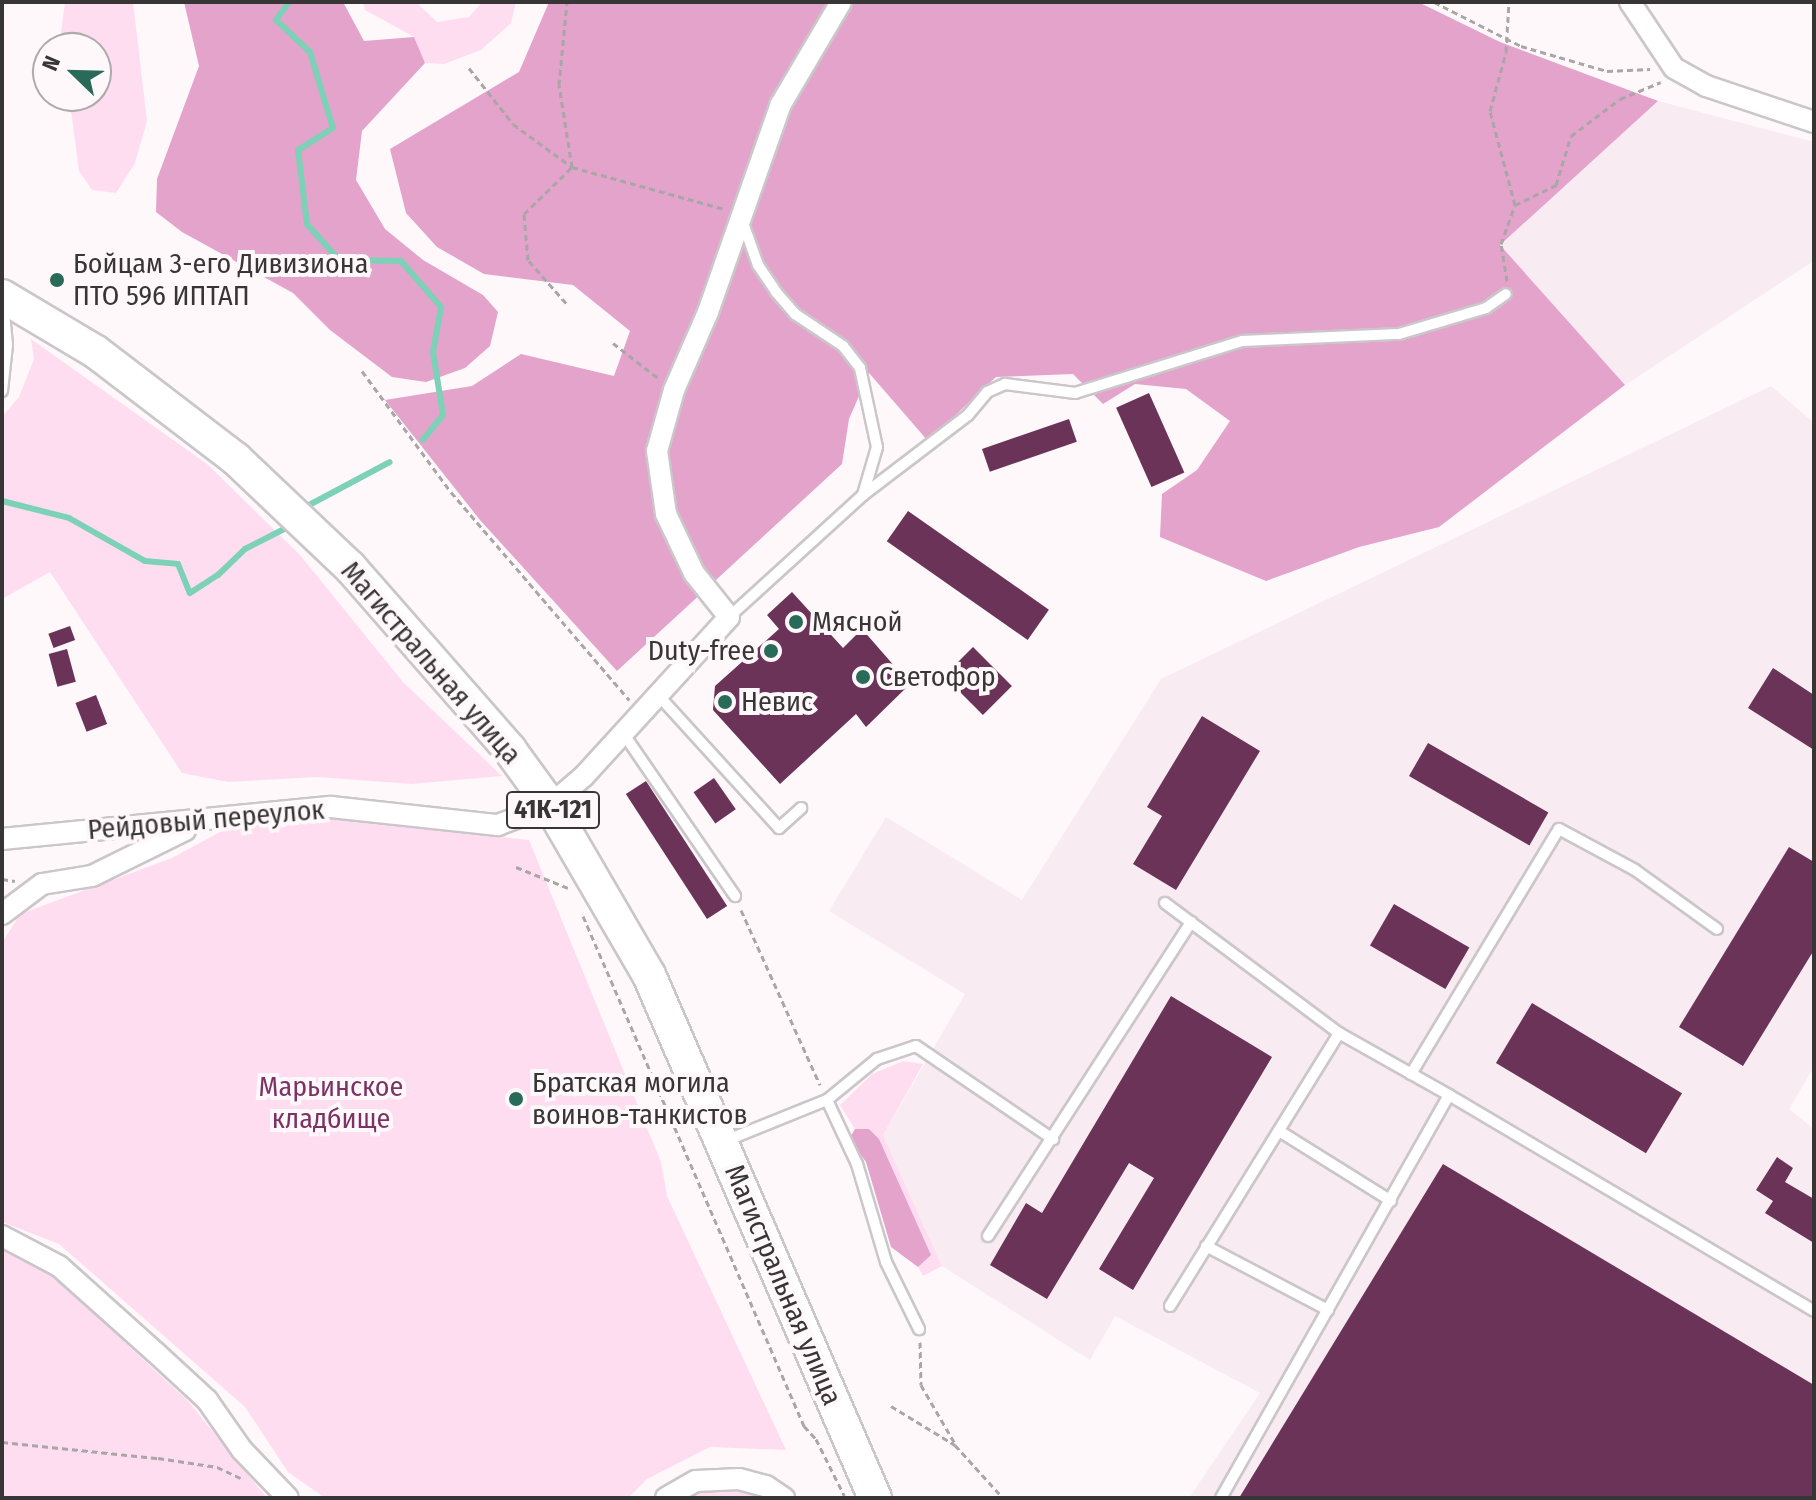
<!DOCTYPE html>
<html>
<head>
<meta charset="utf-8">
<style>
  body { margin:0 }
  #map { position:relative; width:1816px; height:1500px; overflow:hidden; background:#fef8fb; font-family:"Fira Sans Condensed",sans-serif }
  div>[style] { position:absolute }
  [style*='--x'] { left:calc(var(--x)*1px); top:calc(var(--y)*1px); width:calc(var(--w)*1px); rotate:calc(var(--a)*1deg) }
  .built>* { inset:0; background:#f8ebf2 }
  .green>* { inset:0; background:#ffddf1 }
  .forest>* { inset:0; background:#e3a3cb }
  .stream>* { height:6px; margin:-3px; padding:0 3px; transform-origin:3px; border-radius:3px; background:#7cd1b7 }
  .building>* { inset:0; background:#6a3357; transform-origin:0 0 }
  .path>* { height:3px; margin-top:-1.5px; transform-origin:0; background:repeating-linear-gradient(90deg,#aaa5a7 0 6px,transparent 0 10px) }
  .roads { filter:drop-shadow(2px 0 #cbc6c9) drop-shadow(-2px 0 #cbc6c9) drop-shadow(0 2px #cbc6c9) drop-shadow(0 -2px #cbc6c9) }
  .lane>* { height:10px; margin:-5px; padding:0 5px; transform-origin:5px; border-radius:5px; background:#fff }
  .street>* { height:20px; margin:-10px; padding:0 10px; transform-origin:10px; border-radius:10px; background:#fff }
  .primary>* { height:32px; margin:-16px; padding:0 16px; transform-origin:16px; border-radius:16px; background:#fff }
  .dots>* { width:22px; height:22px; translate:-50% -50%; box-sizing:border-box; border:4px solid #fef8fb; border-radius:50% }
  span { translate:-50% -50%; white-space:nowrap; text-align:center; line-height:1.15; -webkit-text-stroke:8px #fef8fb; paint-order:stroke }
  .shield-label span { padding:2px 6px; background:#fef8fb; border:2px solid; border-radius:6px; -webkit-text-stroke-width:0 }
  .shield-label { font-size:26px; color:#373536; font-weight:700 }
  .poi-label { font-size:28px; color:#373536 }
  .left { translate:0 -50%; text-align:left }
  .right { translate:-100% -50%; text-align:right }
  .street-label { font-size:28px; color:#373536 }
  .park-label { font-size:28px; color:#7c3264 }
  .frame { position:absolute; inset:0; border:4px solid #373536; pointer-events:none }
  .north { position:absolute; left:32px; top:32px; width:80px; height:80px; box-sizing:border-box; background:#fef8fb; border:2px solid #aeaaac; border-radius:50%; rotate:293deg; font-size:22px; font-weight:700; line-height:32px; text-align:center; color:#373536 }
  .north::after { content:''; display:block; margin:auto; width:28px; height:36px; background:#296a58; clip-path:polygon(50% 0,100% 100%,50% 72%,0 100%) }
</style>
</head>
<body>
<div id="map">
  <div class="built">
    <i style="clip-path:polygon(1658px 101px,1814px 142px,1814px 261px,1625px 385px,1500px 245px)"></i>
    <i style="clip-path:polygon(1771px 386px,1814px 423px,1814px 1067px,1789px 1109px,1814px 1129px,1814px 1498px,1189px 1498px,1260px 1393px,1115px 1316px,1090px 1360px,942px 1266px,883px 1135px,965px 994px,829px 911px,886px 817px,1022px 900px,1161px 679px)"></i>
  </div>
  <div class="green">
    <i style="clip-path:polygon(65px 2px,133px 2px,147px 121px,135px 163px,116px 193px,92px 190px,79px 171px,69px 96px,96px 96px,96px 48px,59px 48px)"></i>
    <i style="clip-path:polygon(363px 2px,416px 2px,437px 22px,469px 17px,482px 2px,516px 2px,511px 23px,481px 50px,444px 64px,425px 63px,414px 37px,365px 10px)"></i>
    <i style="clip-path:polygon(31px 339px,207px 464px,300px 555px,403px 682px,502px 776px,412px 784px,317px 777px,228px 782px,182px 773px,50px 572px,2px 599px,2px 417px,19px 397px,34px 359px)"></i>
    <i style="clip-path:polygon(325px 817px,529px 840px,661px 1162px,667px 1196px,786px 1450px,710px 1447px,647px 1479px,628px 1498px,325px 1498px,288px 1472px,245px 1407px,59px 1244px,2px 1222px,2px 943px,20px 914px,172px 858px,242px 820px)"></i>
    <i style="clip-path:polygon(903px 1061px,923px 1064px,883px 1135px,942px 1266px,923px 1276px,918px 1267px,924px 1261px,869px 1129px,855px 1129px,840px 1105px,872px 1074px)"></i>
    <i style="clip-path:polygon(2px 1249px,52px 1275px,188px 1401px,267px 1498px,2px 1498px)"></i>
    <i style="clip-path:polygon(716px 1482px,771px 1498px,683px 1498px)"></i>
  </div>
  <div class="forest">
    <i style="clip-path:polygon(184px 2px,343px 2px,364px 41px,414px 37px,425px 63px,362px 131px,356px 180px,385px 229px,423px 260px,483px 295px,498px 312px,490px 346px,465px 368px,426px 382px,392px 377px,330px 330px,293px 293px,182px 232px,156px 212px,157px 179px,199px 66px)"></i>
    <i style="clip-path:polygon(549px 2px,1418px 2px,1500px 42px,1658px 101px,1500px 245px,1625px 385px,1439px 527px,1359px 547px,1266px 581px,1160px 537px,1162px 494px,1197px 470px,1230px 421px,1186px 389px,1135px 384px,1103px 404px,1073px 374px,996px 377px,928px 441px,869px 373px,849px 419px,842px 464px,617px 671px,480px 520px,385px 400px,472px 386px,521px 354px,614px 376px,630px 331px,573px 285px,484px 274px,437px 247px,406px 213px,390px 149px,519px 72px)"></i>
    <i style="clip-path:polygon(855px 1129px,869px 1129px,879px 1139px,931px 1255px,918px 1267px,891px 1247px,866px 1162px,849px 1139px)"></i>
  </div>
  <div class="stream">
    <i style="--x:289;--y:2;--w:22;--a:126"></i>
    <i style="--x:276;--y:20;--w:47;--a:43.3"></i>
    <i style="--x:310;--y:52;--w:79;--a:73.2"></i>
    <i style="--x:333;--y:128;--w:41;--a:147.8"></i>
    <i style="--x:298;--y:150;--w:75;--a:83.1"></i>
    <i style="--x:307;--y:224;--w:48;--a:48.4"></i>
    <i style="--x:339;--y:260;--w:62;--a:0.9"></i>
    <i style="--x:401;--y:261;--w:61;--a:49"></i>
    <i style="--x:441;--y:307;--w:46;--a:100.1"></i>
    <i style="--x:433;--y:352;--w:64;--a:81"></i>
    <i style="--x:443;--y:415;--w:32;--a:129"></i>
    <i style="--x:2;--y:501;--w:69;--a:14.2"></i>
    <i style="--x:69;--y:518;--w:87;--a:29.5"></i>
    <i style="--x:145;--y:561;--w:33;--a:5"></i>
    <i style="--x:178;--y:564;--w:31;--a:68"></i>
    <i style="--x:190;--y:593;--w:33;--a:-33"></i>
    <i style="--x:218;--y:575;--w:37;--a:-44"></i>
    <i style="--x:245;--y:549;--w:44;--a:-27.1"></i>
    <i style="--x:311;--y:504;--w:89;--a:-28"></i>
  </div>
  <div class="building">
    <i style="left:1149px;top:393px;width:87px;height:36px;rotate:66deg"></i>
    <i style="left:1069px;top:419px;width:24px;height:92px;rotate:71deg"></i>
    <i style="left:908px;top:511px;width:172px;height:37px;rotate:35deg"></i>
    <i style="clip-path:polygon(792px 592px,843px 648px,862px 629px,910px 684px,866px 727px,856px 714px,780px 784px,713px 710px,715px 686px,779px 629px,767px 615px)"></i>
    <i style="left:70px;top:626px;width:15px;height:23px;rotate:70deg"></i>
    <i style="left:973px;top:647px;width:55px;height:41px;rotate:45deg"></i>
    <i style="left:67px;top:649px;width:34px;height:19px;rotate:75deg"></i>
    <i style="clip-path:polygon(1773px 668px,1814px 695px,1814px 750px,1748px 708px)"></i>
    <i style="left:96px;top:695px;width:31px;height:22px;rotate:69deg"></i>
    <i style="clip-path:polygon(1202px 716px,1260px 751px,1176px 890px,1133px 864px,1162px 816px,1147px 807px)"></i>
    <i style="left:1428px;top:743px;width:139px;height:38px;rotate:30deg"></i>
    <i style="left:714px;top:778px;width:38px;height:25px;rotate:55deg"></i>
    <i style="left:646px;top:781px;width:149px;height:24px;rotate:57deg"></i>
    <i style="clip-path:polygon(1789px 847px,1814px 862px,1814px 950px,1743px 1066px,1679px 1027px)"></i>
    <i style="left:1394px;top:904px;width:87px;height:48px;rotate:30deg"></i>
    <i style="clip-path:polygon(1171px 996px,1272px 1057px,1133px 1290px,1099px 1269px,1154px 1178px,1129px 1163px,1047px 1299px,990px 1265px,1026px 1203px,1042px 1213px)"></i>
    <i style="left:1532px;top:1003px;width:175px;height:70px;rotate:31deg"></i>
    <i style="clip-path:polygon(1777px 1157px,1793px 1168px,1785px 1182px,1814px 1199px,1814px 1243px,1765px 1213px,1773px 1201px,1756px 1190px)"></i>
    <i style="clip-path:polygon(1443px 1164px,1814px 1385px,1814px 1498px,1239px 1498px)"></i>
  </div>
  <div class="path">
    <i style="--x:1434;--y:2;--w:97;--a:26.8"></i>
    <i style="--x:1521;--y:46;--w:90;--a:16.2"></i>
    <i style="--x:1607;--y:71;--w:43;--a:-2.7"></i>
    <i style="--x:469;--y:68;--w:71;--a:51.8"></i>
    <i style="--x:513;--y:124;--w:73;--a:36.1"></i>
    <i style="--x:572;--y:167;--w:159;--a:15.4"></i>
    <i style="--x:1515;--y:205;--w:46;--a:-26"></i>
    <i style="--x:1556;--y:185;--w:51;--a:-73"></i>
    <i style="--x:1571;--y:136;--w:61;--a:-37.1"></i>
    <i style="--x:1620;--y:99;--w:44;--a:-22.5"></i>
    <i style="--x:1507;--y:281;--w:37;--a:-99"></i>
    <i style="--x:1501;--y:244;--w:41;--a:-70.3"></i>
    <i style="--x:1515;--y:205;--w:97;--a:-104.9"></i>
    <i style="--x:1490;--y:111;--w:61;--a:-74.8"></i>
    <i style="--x:1506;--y:52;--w:50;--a:-86.6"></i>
    <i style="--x:566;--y:303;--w:57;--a:-131.5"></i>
    <i style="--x:528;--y:260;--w:46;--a:-95"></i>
    <i style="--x:524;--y:214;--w:67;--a:-44.4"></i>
    <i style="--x:572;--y:167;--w:83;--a:-99"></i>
    <i style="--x:559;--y:85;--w:83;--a:-84.5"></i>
    <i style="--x:613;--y:343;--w:57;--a:37.9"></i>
    <i style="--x:362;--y:371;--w:150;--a:53.7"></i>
    <i style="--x:451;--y:492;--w:274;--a:49.4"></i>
    <i style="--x:516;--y:867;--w:56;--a:22"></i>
    <i style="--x:2;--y:879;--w:13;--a:9"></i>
    <i style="--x:741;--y:910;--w:192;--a:65.7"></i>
    <i style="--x:583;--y:916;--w:556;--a:66.57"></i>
    <i style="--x:804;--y:1426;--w:18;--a:47"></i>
    <i style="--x:816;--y:1439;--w:63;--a:63.4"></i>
    <i style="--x:920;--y:1342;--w:43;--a:88.7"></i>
    <i style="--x:921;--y:1385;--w:66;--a:59.9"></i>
    <i style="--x:891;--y:1406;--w:75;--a:31.4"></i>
    <i style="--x:955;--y:1445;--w:72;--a:47.8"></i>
    <i style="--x:2;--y:1442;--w:157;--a:5.9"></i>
    <i style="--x:158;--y:1458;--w:60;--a:8.7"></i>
    <i style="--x:217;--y:1467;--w:26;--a:25"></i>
  </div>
  <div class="roads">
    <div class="lane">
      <i style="--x:742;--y:220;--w:48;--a:70.4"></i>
      <i style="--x:758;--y:265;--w:32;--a:56"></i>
      <i style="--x:776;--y:292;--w:29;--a:49"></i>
      <i style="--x:795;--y:314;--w:58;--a:33.7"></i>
      <i style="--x:843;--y:346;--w:28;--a:52"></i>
      <i style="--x:860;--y:368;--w:81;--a:77.9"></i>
      <i style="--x:877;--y:447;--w:50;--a:106.3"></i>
      <i style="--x:2;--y:391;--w:46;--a:-83.8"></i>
      <i style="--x:7;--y:345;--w:42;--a:-95.4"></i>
      <i style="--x:729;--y:617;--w:181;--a:-42.3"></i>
      <i style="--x:863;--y:495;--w:132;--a:-37.3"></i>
      <i style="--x:968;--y:415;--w:30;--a:-50"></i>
      <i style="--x:987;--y:392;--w:20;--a:-24"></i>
      <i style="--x:1005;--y:384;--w:71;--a:7.3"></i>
      <i style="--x:1075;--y:393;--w:175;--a:-17.3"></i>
      <i style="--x:1242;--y:341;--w:157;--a:-2.6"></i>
      <i style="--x:1399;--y:334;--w:91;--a:-16.6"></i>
      <i style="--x:1486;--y:308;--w:24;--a:-35"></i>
      <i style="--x:658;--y:695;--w:180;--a:47.7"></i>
      <i style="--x:779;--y:828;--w:30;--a:-42"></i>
      <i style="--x:623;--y:733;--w:198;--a:55.5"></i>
      <i style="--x:1165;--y:903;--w:217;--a:36.8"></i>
      <i style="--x:1339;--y:1033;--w:126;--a:29.4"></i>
      <i style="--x:1411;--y:1074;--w:286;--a:-58.9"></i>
      <i style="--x:1559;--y:829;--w:86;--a:28.3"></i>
      <i style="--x:1635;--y:870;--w:101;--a:35.7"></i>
      <i style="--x:827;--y:1100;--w:71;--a:64.9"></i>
      <i style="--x:857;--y:1164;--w:102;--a:73.5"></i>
      <i style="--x:886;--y:1262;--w:75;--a:63.8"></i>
      <i style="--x:1279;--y:1131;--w:132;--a:32"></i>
      <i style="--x:725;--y:1141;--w:110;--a:-21.9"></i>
      <i style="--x:827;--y:1100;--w:65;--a:-39.4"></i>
      <i style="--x:877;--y:1059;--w:41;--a:-18.4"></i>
      <i style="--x:916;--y:1046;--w:166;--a:34.2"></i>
      <i style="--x:988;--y:1236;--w:374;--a:-57.1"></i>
      <i style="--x:1206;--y:1246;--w:138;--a:27.7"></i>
      <i style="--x:1170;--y:1306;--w:321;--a:-58.2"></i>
      <i style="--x:1221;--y:1498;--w:463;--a:-60.5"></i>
      <i style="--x:1449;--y:1095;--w:424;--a:30.6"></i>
    </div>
    <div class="street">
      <i style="--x:1630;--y:2;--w:79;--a:56.3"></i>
      <i style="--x:1674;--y:68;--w:37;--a:29"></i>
      <i style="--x:1706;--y:86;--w:114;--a:18.4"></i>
      <i style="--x:2;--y:839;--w:331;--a:-5.6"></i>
      <i style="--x:331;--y:807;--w:168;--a:6.2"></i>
      <i style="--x:498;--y:825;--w:56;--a:-21"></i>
      <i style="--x:550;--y:805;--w:45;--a:-40.5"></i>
      <i style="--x:584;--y:776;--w:215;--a:-47.6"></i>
      <i style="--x:729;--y:617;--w:56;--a:-128.5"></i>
      <i style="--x:694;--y:573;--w:65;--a:-115.4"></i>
      <i style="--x:666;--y:514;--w:64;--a:-98.1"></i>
      <i style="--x:657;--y:451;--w:63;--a:-74.4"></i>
      <i style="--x:674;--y:390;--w:85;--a:-66.4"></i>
      <i style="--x:708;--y:312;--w:220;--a:-70.7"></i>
      <i style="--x:781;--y:104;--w:118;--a:-59.5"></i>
      <i style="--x:2;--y:914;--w:50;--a:-36.9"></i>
      <i style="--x:42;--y:884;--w:51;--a:-9.1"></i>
      <i style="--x:92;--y:876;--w:104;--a:-26.3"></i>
      <i style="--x:2;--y:1236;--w:64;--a:27.8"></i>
      <i style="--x:59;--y:1266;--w:129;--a:41.9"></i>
      <i style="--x:155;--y:1352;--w:71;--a:42.7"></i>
      <i style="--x:207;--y:1400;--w:61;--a:55"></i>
      <i style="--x:242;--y:1450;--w:66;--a:46.2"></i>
      <i style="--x:666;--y:1498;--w:34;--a:-30"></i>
      <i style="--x:696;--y:1481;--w:43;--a:-2.7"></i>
      <i style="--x:739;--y:1479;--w:28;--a:15"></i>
      <i style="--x:766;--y:1486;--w:22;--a:34"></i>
    </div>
    <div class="primary">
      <i style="--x:2;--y:296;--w:109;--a:30.8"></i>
      <i style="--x:96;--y:352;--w:176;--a:37.4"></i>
      <i style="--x:236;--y:459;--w:157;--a:43.5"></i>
      <i style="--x:350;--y:567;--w:243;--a:48.8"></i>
      <i style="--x:510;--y:750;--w:68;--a:54"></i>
      <i style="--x:550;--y:805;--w:197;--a:59.8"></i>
      <i style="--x:649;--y:975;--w:570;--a:66.63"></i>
    </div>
  </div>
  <div class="dots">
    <i style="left:57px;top:280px;background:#296a58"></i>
    <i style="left:796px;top:622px;background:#296a58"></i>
    <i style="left:771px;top:651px;background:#296a58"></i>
    <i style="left:863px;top:677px;background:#296a58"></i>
    <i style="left:725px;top:702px;background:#296a58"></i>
    <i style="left:516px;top:1099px;background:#296a58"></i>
  </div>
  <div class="shield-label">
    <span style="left:553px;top:810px">41К-121</span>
  </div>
  <div class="poi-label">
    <span class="left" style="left:73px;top:280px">Бойцам 3-его Дивизиона<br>ПТО 596 ИПТАП</span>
    <span class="left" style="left:812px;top:622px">Мясной</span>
    <span class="right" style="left:755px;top:651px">Duty-free</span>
    <span class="left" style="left:879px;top:677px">Светофор</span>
    <span class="left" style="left:741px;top:702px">Невис</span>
    <span class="left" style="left:532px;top:1099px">Братская могила<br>воинов-танкистов</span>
  </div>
  <div class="street-label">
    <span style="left:431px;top:663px;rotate:49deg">Магистральная улица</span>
    <span style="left:206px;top:820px;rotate:-5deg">Рейдовый переулок</span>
    <span style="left:783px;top:1285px;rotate:67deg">Магистральная улица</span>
  </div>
  <div class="park-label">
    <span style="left:331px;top:1103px">Марьинское<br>кладбище</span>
  </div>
  <div class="frame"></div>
  <div class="north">N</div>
</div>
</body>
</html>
